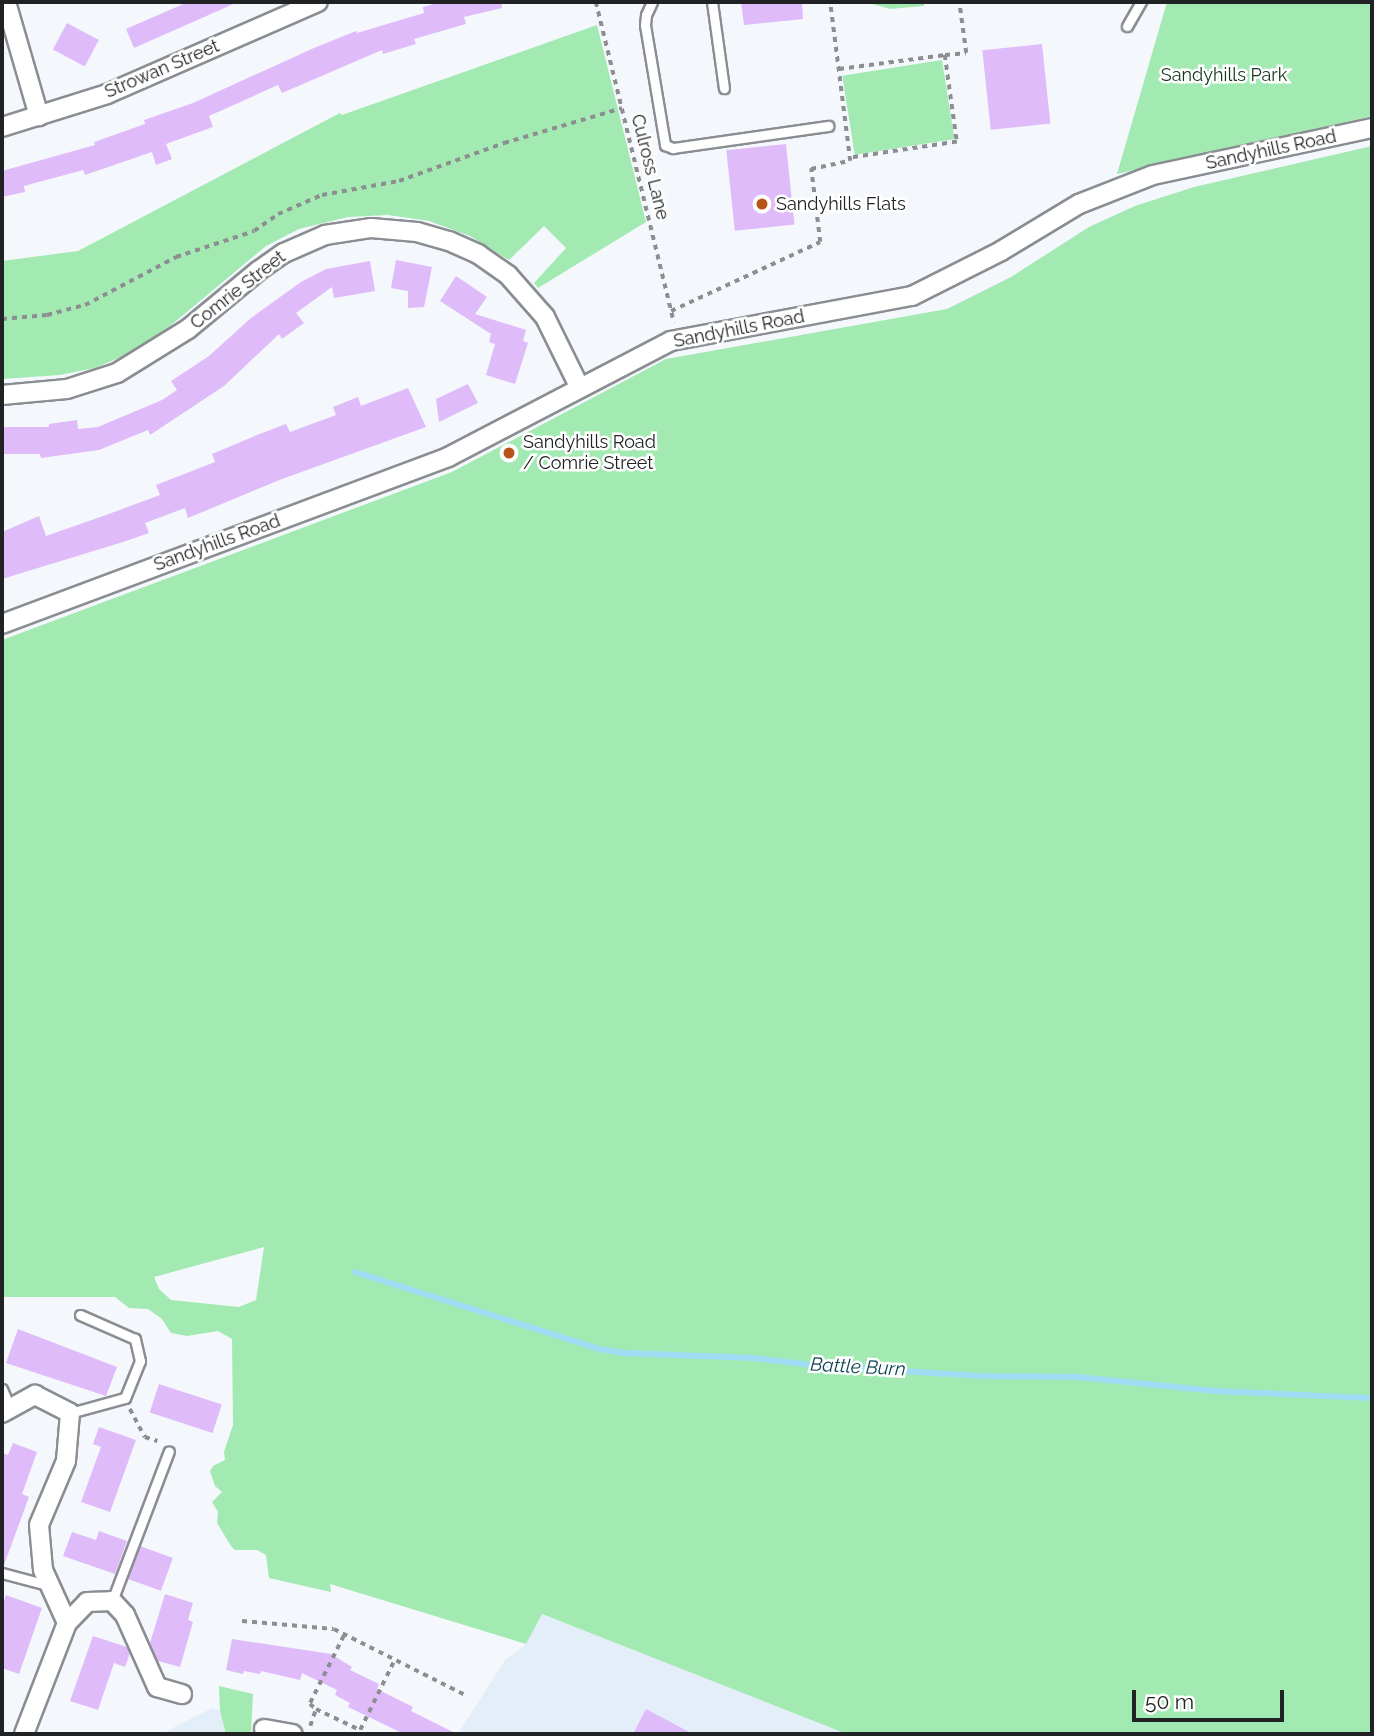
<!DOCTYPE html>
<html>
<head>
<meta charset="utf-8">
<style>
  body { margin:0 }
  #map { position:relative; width:1374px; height:1736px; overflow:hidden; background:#f4f8fc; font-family:Raleway,sans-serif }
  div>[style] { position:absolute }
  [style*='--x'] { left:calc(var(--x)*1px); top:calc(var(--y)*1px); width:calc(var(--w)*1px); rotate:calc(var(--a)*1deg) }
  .built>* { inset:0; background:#e4eef8 }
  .green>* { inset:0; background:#a2e9b2; transform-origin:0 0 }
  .stream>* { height:6px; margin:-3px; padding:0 3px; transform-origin:3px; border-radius:3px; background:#9fddf5 }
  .building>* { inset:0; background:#dfbbfa; transform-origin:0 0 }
  .path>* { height:3.5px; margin-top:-1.75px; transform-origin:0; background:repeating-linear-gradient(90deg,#8c8e91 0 5px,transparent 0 10px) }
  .roads { filter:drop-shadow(2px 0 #8a8e92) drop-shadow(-2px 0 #8a8e92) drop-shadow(0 2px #8a8e92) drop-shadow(0 -2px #8a8e92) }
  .service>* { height:9px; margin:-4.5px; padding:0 4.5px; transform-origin:4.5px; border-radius:4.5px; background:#fff }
  .minor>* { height:18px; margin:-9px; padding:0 9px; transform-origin:9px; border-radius:9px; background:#fff }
  .dots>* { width:19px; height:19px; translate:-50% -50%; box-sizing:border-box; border:4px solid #fff; border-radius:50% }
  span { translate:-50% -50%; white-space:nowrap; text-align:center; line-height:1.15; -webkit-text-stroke:5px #fff; paint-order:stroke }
  .street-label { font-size:18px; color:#212224 }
  .park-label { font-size:18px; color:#13351d }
  .poi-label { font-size:18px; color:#212224 }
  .left { translate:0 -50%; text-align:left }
  .water-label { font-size:19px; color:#0f4353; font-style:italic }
  .frame { position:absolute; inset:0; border:4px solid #212224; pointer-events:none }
  .scale { position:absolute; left:1132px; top:1690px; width:152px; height:32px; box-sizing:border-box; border:4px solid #212224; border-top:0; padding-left:9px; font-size:21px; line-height:24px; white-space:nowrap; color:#212224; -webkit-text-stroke:5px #fff; paint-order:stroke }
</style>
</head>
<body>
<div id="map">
  <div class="built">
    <i style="clip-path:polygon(541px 1614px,824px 1723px,847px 1734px,458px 1734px,505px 1660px,526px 1644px)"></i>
    <i style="clip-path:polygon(212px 1708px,220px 1711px,226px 1734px,161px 1734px)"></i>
  </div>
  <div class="green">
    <i style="clip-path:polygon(865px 2px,924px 2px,924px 6px,890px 9px)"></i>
    <i style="clip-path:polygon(1167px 2px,1372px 2px,1372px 116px,1117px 174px)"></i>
    <i style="clip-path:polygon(597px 25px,646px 222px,538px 288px,534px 283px,566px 248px,544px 226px,509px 260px,470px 236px,429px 221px,388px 215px,348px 217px,299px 229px,266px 246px,164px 331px,121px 357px,95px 368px,60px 375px,2px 379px,2px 261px,78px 251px,340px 113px,342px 115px)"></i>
    <i style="left:942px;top:60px;width:80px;height:101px;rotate:81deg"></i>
    <i style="clip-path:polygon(evenodd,1372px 146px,1372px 1734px,847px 1734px,542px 1614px,526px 1644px,330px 1584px,331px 1592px,269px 1578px,266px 1555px,257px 1550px,235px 1550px,231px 1546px,217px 1523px,218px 1512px,212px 1502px,222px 1492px,215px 1486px,210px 1471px,213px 1466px,225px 1460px,224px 1452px,233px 1425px,232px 1339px,218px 1331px,187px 1336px,171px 1333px,162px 1319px,148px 1309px,129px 1308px,115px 1297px,2px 1297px,2px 640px,452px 472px,666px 359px,947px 309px,1011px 277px,1089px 227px,1135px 206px,1194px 187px,1372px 146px,264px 1247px,256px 1300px,239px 1307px,171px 1300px,159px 1289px,154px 1277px,264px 1247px)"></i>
    <i style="clip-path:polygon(219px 1686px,253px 1694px,251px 1734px,226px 1734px,220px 1711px)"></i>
  </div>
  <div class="stream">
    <i style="--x:355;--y:1272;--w:256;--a:17.5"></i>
    <i style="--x:599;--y:1349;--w:24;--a:9"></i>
    <i style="--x:623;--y:1353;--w:131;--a:2.2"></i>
    <i style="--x:754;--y:1358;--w:66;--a:6.9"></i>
    <i style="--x:820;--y:1366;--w:162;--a:3.5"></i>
    <i style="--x:982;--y:1376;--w:95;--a:0.6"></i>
    <i style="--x:1077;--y:1377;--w:139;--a:5.8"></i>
    <i style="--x:1215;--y:1391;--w:157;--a:2.6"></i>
  </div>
  <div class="building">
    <i style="clip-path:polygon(188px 2px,238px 2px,134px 48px,126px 29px)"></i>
    <i style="clip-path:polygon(441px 2px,501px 2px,502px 8px,464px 17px,466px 24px,414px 39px,416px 44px,383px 54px,382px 50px,282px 93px,278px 85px,209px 116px,213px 127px,166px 144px,172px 159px,156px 165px,152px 152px,85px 175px,83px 170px,24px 186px,25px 192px,2px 197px,2px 171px,95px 145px,94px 142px,145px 124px,144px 120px,193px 103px,314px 48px,356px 31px,357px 33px,424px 13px,423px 7px)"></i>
    <i style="clip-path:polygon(741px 2px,802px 2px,803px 19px,744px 25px)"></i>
    <i style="left:67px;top:23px;width:36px;height:30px;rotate:28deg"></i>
    <i style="left:1042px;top:44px;width:80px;height:60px;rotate:84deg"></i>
    <i style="left:786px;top:144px;width:81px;height:60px;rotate:84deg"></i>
    <i style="clip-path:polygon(396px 260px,432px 267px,424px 307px,408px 308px,408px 291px,391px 288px)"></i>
    <i style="clip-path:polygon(370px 261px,375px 291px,334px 298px,332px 287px,296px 313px,304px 323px,282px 339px,279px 334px,224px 386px,150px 435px,148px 430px,99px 450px,41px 458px,40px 454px,2px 454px,2px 427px,49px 427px,49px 424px,77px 420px,78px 429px,98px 427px,162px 400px,177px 390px,171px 381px,209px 356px,251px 318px,301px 282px,326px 269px)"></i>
    <i style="clip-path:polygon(456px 276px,487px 297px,475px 314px,526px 330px,523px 341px,528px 343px,515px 384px,486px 375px,495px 344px,489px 342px,491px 334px,440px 301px)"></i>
    <i style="clip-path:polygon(468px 384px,478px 403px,439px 422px,436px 399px)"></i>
    <i style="clip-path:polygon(408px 388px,426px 427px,282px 479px,188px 518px,185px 508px,145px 523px,149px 533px,123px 542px,2px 579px,2px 532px,39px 516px,46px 536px,106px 515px,160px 495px,156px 485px,215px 462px,212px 454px,257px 435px,286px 424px,290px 432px,336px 415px,333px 407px,358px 397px,361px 406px)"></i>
    <i style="clip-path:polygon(18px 1329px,117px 1367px,106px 1396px,6px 1363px)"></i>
    <i style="left:159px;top:1384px;width:66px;height:30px;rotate:18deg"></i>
    <i style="clip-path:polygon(99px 1427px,136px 1440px,110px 1512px,81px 1502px,101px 1447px,93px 1444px)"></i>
    <i style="clip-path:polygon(13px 1443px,37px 1452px,22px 1494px,29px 1497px,4px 1565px,2px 1453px,8px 1455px)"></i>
    <i style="clip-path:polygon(99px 1531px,127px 1541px,115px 1574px,63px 1556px,72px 1532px,96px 1540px)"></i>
    <i style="left:140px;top:1546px;width:35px;height:35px;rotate:20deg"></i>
    <i style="clip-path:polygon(165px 1594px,193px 1603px,188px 1620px,193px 1622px,180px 1667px,158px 1661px,150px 1643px)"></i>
    <i style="clip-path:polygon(6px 1595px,42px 1608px,19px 1674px,2px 1668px,2px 1607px)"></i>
    <i style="clip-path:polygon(93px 1636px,127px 1647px,130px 1653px,125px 1667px,114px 1663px,98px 1710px,70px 1701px)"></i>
    <i style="clip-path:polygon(232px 1639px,331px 1654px,352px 1667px,350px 1670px,379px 1684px,377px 1689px,413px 1707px,411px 1711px,457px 1734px,404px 1734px,348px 1707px,350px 1703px,335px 1695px,337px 1690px,302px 1673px,300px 1680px,261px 1671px,260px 1674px,244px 1671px,243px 1674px,226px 1670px)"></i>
    <i style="clip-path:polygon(646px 1709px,693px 1734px,633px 1734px)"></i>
  </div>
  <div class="path">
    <i style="--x:596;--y:2;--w:330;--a:76.3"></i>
    <i style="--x:945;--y:55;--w:21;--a:-5"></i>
    <i style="--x:966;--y:53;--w:51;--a:-97.8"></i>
    <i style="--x:839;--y:69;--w:107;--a:-7.5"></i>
    <i style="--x:945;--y:55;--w:88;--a:82.1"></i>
    <i style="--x:957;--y:142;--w:108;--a:171.5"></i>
    <i style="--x:671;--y:311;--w:164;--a:-24.8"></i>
    <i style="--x:820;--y:242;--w:74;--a:-97"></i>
    <i style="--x:811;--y:169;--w:40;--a:-12"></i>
    <i style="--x:850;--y:161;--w:160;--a:-97.2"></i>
    <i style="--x:2;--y:319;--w:45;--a:-5.1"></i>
    <i style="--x:47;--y:315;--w:39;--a:-15"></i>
    <i style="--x:85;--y:305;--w:103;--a:-27.8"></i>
    <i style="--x:176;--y:257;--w:82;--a:-18.4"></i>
    <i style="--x:254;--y:231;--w:29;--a:-35"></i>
    <i style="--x:278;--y:214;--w:48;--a:-23.4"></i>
    <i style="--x:322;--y:195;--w:78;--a:-10.3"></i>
    <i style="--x:399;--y:181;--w:112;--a:-19.9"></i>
    <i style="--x:504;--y:143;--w:123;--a:-16.5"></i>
    <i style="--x:130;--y:1409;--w:32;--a:62"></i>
    <i style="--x:145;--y:1437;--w:13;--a:18"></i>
    <i style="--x:242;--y:1621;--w:92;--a:5"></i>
    <i style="--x:334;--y:1629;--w:147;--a:26.7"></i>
    <i style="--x:344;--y:1636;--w:76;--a:116.6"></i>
    <i style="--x:310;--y:1704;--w:8;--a:40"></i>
    <i style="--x:316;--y:1709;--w:49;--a:25.5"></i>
    <i style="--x:360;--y:1730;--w:77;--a:-63.8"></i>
    <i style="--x:310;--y:1726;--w:18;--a:-71"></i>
  </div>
  <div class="roads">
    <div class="service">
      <i style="--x:652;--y:2;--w:14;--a:115"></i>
      <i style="--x:646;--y:15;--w:10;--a:96"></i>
      <i style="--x:645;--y:25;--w:122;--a:80.5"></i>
      <i style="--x:665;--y:145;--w:9;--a:21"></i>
      <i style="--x:673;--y:148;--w:157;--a:-8.1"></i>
      <i style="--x:712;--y:2;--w:87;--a:82.1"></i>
      <i style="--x:1127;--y:26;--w:28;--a:-60"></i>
      <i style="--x:2;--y:1389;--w:21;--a:67"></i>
      <i style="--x:70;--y:1413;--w:57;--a:-15.3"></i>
      <i style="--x:125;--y:1398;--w:40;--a:-68"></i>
      <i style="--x:140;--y:1361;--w:23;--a:-103"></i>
      <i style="--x:135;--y:1339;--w:60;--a:-156.4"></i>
      <i style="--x:2;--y:1573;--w:51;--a:14.9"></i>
      <i style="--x:112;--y:1601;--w:160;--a:-69.2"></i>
    </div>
    <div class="minor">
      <i style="--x:6;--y:2;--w:119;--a:73.9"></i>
      <i style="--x:2;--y:127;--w:110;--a:-17.4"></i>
      <i style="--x:107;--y:94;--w:230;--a:-23.6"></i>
      <i style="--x:2;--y:395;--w:65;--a:-5.3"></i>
      <i style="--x:67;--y:389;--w:52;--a:-17.7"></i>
      <i style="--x:117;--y:373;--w:84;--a:-31.8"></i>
      <i style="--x:188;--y:329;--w:91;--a:-39.6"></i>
      <i style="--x:258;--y:271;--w:32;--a:-35"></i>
      <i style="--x:284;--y:253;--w:45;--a:-23.7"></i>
      <i style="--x:325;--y:235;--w:47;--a:-8.7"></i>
      <i style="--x:371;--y:228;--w:46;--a:5"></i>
      <i style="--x:417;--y:232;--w:33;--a:16"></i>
      <i style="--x:449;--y:241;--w:32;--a:24"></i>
      <i style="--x:478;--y:254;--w:37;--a:35"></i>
      <i style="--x:508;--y:275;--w:56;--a:48.6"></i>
      <i style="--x:545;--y:317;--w:79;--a:63.8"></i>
      <i style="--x:2;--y:624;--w:476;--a:-20.5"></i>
      <i style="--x:448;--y:457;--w:251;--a:-27.5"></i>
      <i style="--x:671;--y:341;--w:245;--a:-10.6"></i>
      <i style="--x:912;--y:296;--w:100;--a:-26.8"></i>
      <i style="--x:1001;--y:251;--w:91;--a:-31.1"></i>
      <i style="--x:1079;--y:204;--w:79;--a:-21.4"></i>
      <i style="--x:1153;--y:175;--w:224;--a:-12.1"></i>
      <i style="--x:2;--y:1413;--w:38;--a:-29"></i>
      <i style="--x:35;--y:1395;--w:39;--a:27"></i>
      <i style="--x:70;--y:1413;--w:48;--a:94.8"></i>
      <i style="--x:66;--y:1461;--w:69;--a:112.9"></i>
      <i style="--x:39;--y:1525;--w:45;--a:84.9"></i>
      <i style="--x:43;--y:1570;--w:58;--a:65.6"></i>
      <i style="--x:67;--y:1623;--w:119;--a:111.2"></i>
      <i style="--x:67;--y:1623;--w:29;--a:-46"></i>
      <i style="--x:87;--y:1602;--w:25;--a:-2"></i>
      <i style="--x:112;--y:1601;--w:19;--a:47"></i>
      <i style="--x:125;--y:1615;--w:79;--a:66"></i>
      <i style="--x:157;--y:1687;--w:26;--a:16"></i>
      <i style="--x:264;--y:1729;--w:29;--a:10"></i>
    </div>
  </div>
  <div class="dots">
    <i style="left:762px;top:204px;background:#b75518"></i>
    <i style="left:509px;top:453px;background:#b75518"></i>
  </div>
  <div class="street-label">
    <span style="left:162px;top:69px;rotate:-23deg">Strowan Street</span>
    <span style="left:1271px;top:150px;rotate:-12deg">Sandyhills Road</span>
    <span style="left:650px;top:167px;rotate:76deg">Culross Lane</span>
    <span style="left:238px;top:290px;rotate:-38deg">Comrie Street</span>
    <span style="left:739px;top:329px;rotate:-11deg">Sandyhills Road</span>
    <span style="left:217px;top:543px;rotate:-20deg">Sandyhills Road</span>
  </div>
  <div class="park-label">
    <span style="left:1224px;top:75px">Sandyhills Park</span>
  </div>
  <div class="poi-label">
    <span class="left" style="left:776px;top:204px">Sandyhills Flats</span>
    <span class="left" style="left:523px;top:453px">Sandyhills Road<br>/ Comrie Street</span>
  </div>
  <div class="water-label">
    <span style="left:858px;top:1367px;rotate:3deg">Battle Burn</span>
  </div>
  <div class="frame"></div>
  <div class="scale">50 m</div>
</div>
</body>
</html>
